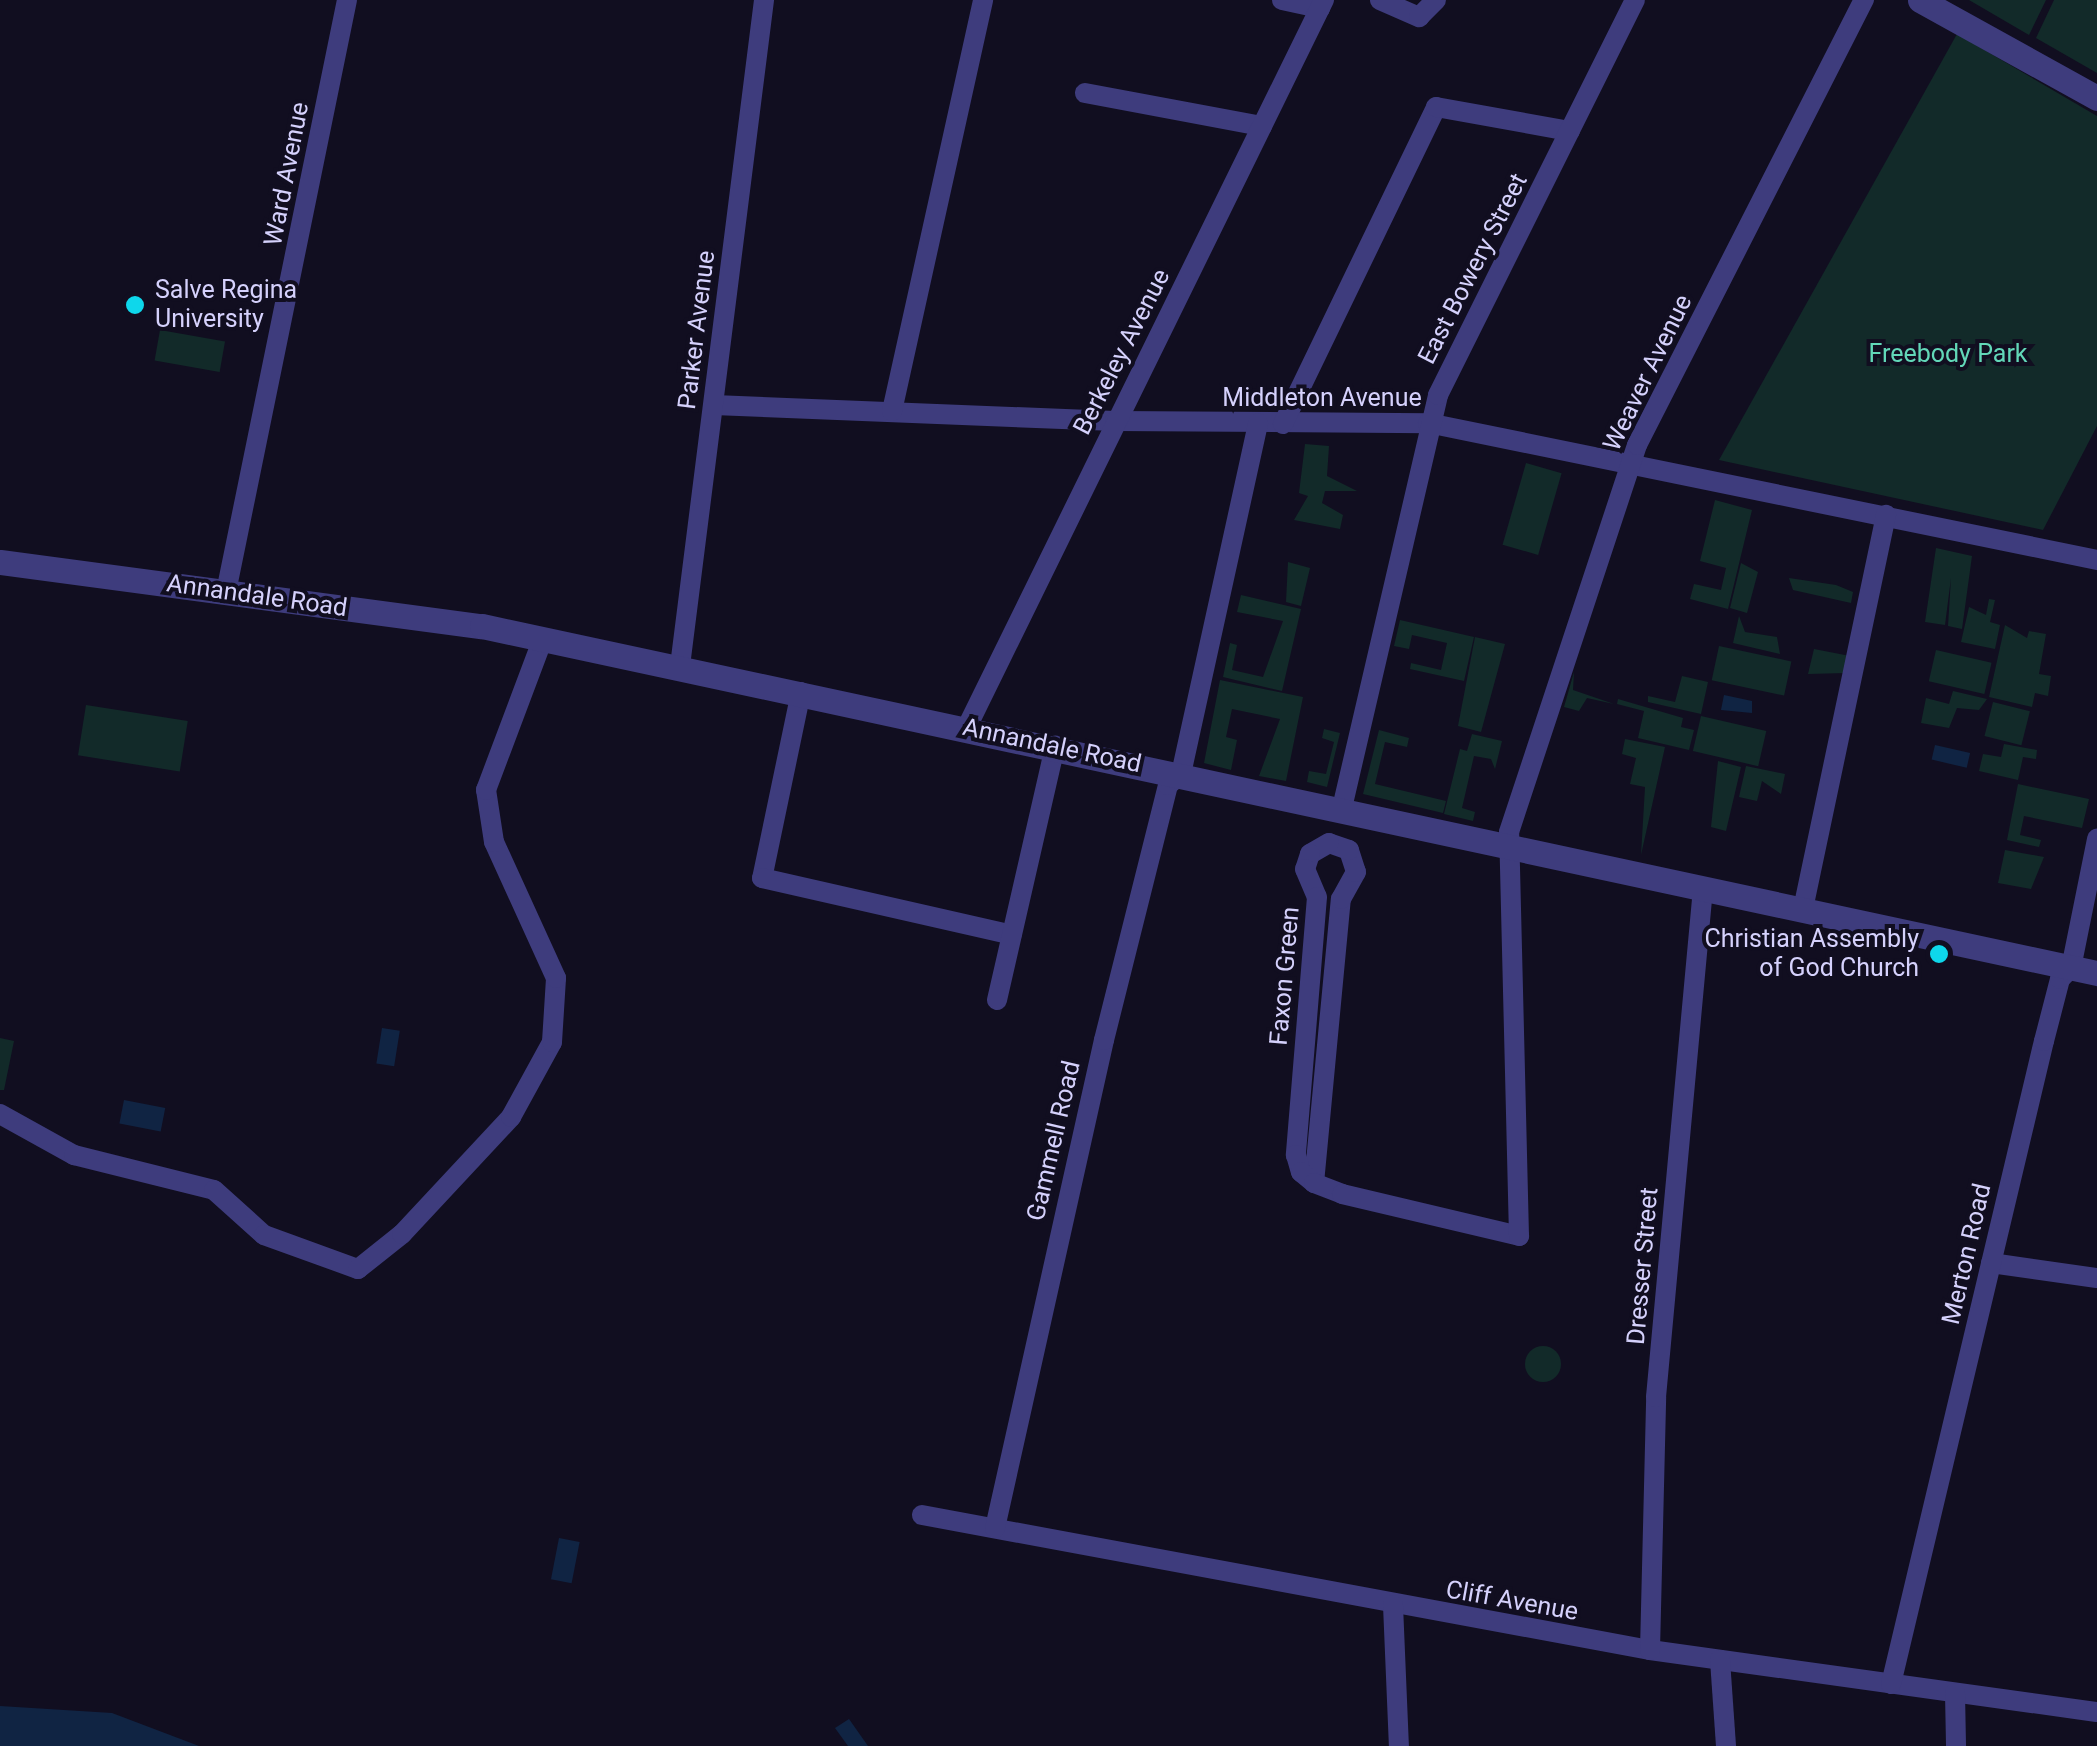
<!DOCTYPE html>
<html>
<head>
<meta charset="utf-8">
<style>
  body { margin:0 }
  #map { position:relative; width:2097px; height:1746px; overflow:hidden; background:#110e20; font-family:Roboto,sans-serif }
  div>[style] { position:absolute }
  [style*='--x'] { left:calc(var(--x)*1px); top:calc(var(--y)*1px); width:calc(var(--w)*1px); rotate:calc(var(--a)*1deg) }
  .green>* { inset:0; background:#122a29; transform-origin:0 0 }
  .round { border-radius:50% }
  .water>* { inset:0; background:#102443; transform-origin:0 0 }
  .minor>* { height:20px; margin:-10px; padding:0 10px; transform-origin:10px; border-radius:10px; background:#3e3c7d }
  .tertiary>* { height:25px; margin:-12.5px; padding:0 12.5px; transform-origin:12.5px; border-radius:12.5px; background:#3e3c7d }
  .dots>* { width:28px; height:28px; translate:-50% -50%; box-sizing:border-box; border:5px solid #110e20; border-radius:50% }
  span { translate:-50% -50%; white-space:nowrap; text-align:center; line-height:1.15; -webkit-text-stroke:8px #110e20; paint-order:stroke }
  .street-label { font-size:25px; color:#d5d1fc }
  .poi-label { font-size:25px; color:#d5d1fc }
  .left { translate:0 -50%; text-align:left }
  .right { translate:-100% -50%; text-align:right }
  .park-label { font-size:25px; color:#62d7b8 }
</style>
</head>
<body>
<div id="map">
  <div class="green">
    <i style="clip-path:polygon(1969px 0,2046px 0,2029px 35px)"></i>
    <i style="clip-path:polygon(2054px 0,2097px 0,2097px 73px,2036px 38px)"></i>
    <i style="clip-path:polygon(1957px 34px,2097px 116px,2097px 426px,2043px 530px,1719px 460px)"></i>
    <i style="left:160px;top:330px;width:66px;height:31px;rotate:10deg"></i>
    <i style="clip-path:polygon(1305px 444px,1329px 446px,1327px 476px,1357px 491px,1325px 491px,1322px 503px,1343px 515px,1340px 529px,1294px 520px,1308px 496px,1299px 493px)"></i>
    <i style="left:1526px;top:463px;width:37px;height:85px;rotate:16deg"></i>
    <i style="clip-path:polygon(1715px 500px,1752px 510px,1728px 609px,1690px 599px,1694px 584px,1721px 590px,1726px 568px,1700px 561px)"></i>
    <i style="clip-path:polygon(1936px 548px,1972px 556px,1962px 629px,1948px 626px,1951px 578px,1945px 625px,1925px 622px)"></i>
    <i style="clip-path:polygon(1288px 562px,1310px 568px,1301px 606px,1286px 602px)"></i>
    <i style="clip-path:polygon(1741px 563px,1758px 572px,1747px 613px,1730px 608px)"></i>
    <i style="clip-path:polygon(1789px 578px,1836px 585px,1853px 592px,1851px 603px,1793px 590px)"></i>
    <i style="clip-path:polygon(1241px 595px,1301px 609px,1282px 691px,1223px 677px,1230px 643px,1237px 645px,1232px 670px,1263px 677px,1283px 621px,1237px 612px)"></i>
    <i style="clip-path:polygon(1989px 599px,1995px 600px,1990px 622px,2000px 625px,1995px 649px,1961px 642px,1969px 607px,1986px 615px)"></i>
    <i style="clip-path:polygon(1739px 616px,1745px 632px,1777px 637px,1780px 654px,1733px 643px)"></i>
    <i style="clip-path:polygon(1400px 620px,1474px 637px,1464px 681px,1410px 669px,1411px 663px,1441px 670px,1447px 643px,1412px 635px,1409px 649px,1394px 646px)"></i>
    <i style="clip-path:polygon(2005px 625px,2027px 638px,2029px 631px,2046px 634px,2039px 674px,2051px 676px,2048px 696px,2035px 693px,2032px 707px,1989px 697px)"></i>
    <i style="clip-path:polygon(1475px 637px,1505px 644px,1481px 732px,1458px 726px)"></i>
    <i style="left:1719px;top:646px;width:74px;height:35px;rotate:12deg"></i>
    <i style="clip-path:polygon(1814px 649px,1850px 656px,1846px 673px,1808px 674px)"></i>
    <i style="left:1936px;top:650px;width:57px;height:32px;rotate:13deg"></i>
    <i style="clip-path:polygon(1574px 672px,1573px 690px,1614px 704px,1587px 698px,1579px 711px,1564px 707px)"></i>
    <i style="clip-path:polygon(1682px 676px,1708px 682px,1701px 714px,1648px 702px,1648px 696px,1675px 702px)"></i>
    <i style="clip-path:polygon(1220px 680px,1303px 697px,1286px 781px,1259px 776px,1280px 719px,1232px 709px,1226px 737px,1237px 740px,1231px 770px,1204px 763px)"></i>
    <i style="clip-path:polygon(1953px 691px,1987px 699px,1979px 710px,1957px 708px,1949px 728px,1921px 723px,1926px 698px,1949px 704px)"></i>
    <i style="clip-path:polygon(1618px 699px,1683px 718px,1681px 727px,1694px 730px,1689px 750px,1638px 738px,1644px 711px,1617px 704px)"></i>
    <i style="left:1993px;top:702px;width:38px;height:35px;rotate:14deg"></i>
    <i style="left:86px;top:705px;width:103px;height:51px;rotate:9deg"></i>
    <i style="left:1701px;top:716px;width:67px;height:36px;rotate:13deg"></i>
    <i style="clip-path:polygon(1324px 729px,1340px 733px,1327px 787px,1307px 782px,1309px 771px,1326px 774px,1334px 742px,1322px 738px)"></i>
    <i style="clip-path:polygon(1379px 730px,1409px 738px,1407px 747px,1385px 742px,1375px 784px,1446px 801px,1443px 813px,1363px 794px)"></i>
    <i style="clip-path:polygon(1472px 734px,1502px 741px,1495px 769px,1491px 759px,1474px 756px,1462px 808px,1475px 812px,1473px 821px,1444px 814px,1460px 749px,1467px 751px)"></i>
    <i style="clip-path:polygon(1625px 739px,1665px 747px,1641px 855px,1645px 787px,1630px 784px,1636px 758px,1622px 754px)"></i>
    <i style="clip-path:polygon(2004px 744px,2037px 750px,2036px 759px,2023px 757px,2018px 780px,1979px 771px,1983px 754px,2001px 757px)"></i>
    <i style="clip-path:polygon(1718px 761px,1741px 767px,1726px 831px,1711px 827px)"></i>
    <i style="clip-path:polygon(1746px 766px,1785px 774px,1781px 794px,1762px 781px,1757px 801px,1739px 797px)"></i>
    <i style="clip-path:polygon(2018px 784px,2089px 799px,2082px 828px,2024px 816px,2020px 835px,2041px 840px,2039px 847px,2007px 840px)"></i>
    <i style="clip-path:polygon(2005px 850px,2044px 857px,2031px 889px,1998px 883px)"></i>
    <i style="clip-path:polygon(0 1038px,14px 1041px,4px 1090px,0 1090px)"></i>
    <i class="round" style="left:1525px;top:1346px;width:36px;height:36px"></i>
  </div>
  <div class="water">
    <i style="clip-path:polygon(1724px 695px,1752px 701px,1752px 713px,1721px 710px)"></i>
    <i style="left:1935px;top:745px;width:36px;height:15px;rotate:13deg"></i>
    <i style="left:382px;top:1028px;width:18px;height:36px;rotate:9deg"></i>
    <i style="left:124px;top:1100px;width:42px;height:24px;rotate:11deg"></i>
    <i style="left:559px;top:1538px;width:21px;height:42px;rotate:11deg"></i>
    <i style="clip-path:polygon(0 1706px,112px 1713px,199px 1746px,0 1746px)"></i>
    <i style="clip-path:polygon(849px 1719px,868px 1746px,848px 1746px,835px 1728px)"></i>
  </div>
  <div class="minor">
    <i style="--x:1282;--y:0;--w:39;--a:12"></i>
    <i style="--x:1380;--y:0;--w:43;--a:23.6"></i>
    <i style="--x:1419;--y:17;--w:24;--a:-45"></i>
    <i style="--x:1085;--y:93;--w:180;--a:10.6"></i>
    <i style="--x:714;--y:405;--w:401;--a:2.3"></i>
    <i style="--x:1115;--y:421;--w:313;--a:0.4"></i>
    <i style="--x:1428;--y:423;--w:683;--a:11.57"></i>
    <i style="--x:892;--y:411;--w:421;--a:-77.5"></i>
    <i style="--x:1283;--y:424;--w:352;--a:-64.2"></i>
    <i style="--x:1436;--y:107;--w:136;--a:10.2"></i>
    <i style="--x:226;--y:592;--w:604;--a:-78.45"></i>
    <i style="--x:680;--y:666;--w:671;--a:-82.81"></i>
    <i style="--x:801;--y:692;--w:190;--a:101.8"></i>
    <i style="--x:762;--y:878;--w:256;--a:12.8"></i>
    <i style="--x:967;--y:727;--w:810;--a:-63.85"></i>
    <i style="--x:1342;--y:808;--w:424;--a:-76.9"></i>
    <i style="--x:1438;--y:395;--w:441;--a:-63.5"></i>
    <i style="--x:1803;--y:909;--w:403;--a:-78.1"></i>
    <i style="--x:997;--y:1000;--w:261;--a:-77.1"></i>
    <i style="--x:0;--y:1114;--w:85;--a:29"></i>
    <i style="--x:74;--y:1155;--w:144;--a:14"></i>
    <i style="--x:214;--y:1190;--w:67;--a:42"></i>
    <i style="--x:264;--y:1235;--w:100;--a:19.9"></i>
    <i style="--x:358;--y:1269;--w:56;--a:-38.5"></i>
    <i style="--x:402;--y:1234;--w:160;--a:-47"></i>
    <i style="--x:511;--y:1117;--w:85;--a:-61.3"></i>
    <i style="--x:552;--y:1042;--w:64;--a:-86.4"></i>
    <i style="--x:556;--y:978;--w:149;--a:-114.5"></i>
    <i style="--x:494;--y:842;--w:53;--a:-98.7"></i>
    <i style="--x:486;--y:790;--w:162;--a:-69.4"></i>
    <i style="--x:1314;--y:1183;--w:285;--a:-84.6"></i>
    <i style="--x:1341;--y:899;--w:31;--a:-61"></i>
    <i style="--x:1356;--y:872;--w:23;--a:-108"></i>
    <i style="--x:1349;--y:850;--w:21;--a:-161"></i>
    <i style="--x:1329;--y:843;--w:22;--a:150"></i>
    <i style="--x:1310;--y:854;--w:16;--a:108"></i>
    <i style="--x:1305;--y:869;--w:30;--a:67"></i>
    <i style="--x:1317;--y:897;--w:259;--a:94.7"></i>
    <i style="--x:1296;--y:1155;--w:18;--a:74"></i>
    <i style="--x:1301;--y:1172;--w:17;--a:40"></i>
    <i style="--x:1314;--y:1183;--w:30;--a:21"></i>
    <i style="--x:1342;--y:1194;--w:182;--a:13.3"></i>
    <i style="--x:1519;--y:1236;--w:404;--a:-91.4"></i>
    <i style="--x:1509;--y:832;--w:408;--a:-71.7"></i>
    <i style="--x:1637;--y:445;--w:500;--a:-63"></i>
    <i style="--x:1991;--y:1263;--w:107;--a:8.1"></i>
    <i style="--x:922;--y:1515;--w:740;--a:10.51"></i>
    <i style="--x:1650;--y:1650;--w:451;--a:7.9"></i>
    <i style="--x:995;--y:1528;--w:500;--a:-77.41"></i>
    <i style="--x:1104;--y:1040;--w:263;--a:-75.9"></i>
    <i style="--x:1168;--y:785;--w:17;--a:-40"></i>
    <i style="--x:1181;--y:774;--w:359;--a:-77.6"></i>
    <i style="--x:1393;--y:1605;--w:141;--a:87.6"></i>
    <i style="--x:1650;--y:1650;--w:253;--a:-88.6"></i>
    <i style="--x:1656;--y:1397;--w:511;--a:-84.72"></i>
    <i style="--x:1720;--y:1660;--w:86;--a:86"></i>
    <i style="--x:1891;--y:1684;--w:661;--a:-76.62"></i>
    <i style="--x:2044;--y:1041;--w:64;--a:-75.5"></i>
    <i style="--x:2060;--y:979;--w:16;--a:-45"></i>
    <i style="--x:2071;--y:968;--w:132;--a:-78.6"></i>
    <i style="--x:1955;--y:1693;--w:53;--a:88.9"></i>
  </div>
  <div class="tertiary">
    <i style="--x:1920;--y:0;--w:202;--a:29"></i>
    <i style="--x:0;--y:562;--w:486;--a:7.6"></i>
    <i style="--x:482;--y:626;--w:1652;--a:12.13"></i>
  </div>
  <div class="dots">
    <i style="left:135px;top:305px;background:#0ed7eb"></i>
    <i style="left:1939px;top:954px;background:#0ed7eb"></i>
  </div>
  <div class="street-label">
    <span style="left:287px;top:174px;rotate:-79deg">Ward Avenue</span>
    <span style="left:1473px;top:269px;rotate:-63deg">East Bowery Street</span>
    <span style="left:697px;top:330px;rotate:-83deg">Parker Avenue</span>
    <span style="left:1122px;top:352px;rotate:-63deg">Berkeley Avenue</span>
    <span style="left:1648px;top:373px;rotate:-64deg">Weaver Avenue</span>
    <span style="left:1322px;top:398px">Middleton Avenue</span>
    <span style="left:257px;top:596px;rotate:8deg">Annandale Road</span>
    <span style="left:1052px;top:746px;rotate:12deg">Annandale Road</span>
    <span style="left:1285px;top:976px;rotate:-85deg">Faxon Green</span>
    <span style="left:1054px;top:1141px;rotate:-77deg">Gammell Road</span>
    <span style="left:1967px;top:1254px;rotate:-77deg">Merton Road</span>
    <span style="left:1643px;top:1266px;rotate:-85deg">Dresser Street</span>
    <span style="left:1512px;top:1601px;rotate:10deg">Cliff Avenue</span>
  </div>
  <div class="poi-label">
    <span class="left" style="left:155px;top:305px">Salve Regina<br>University</span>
    <span class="right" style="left:1919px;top:954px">Christian Assembly<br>of God Church</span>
  </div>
  <div class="park-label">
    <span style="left:1948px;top:354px">Freebody Park</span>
  </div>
</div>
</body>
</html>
